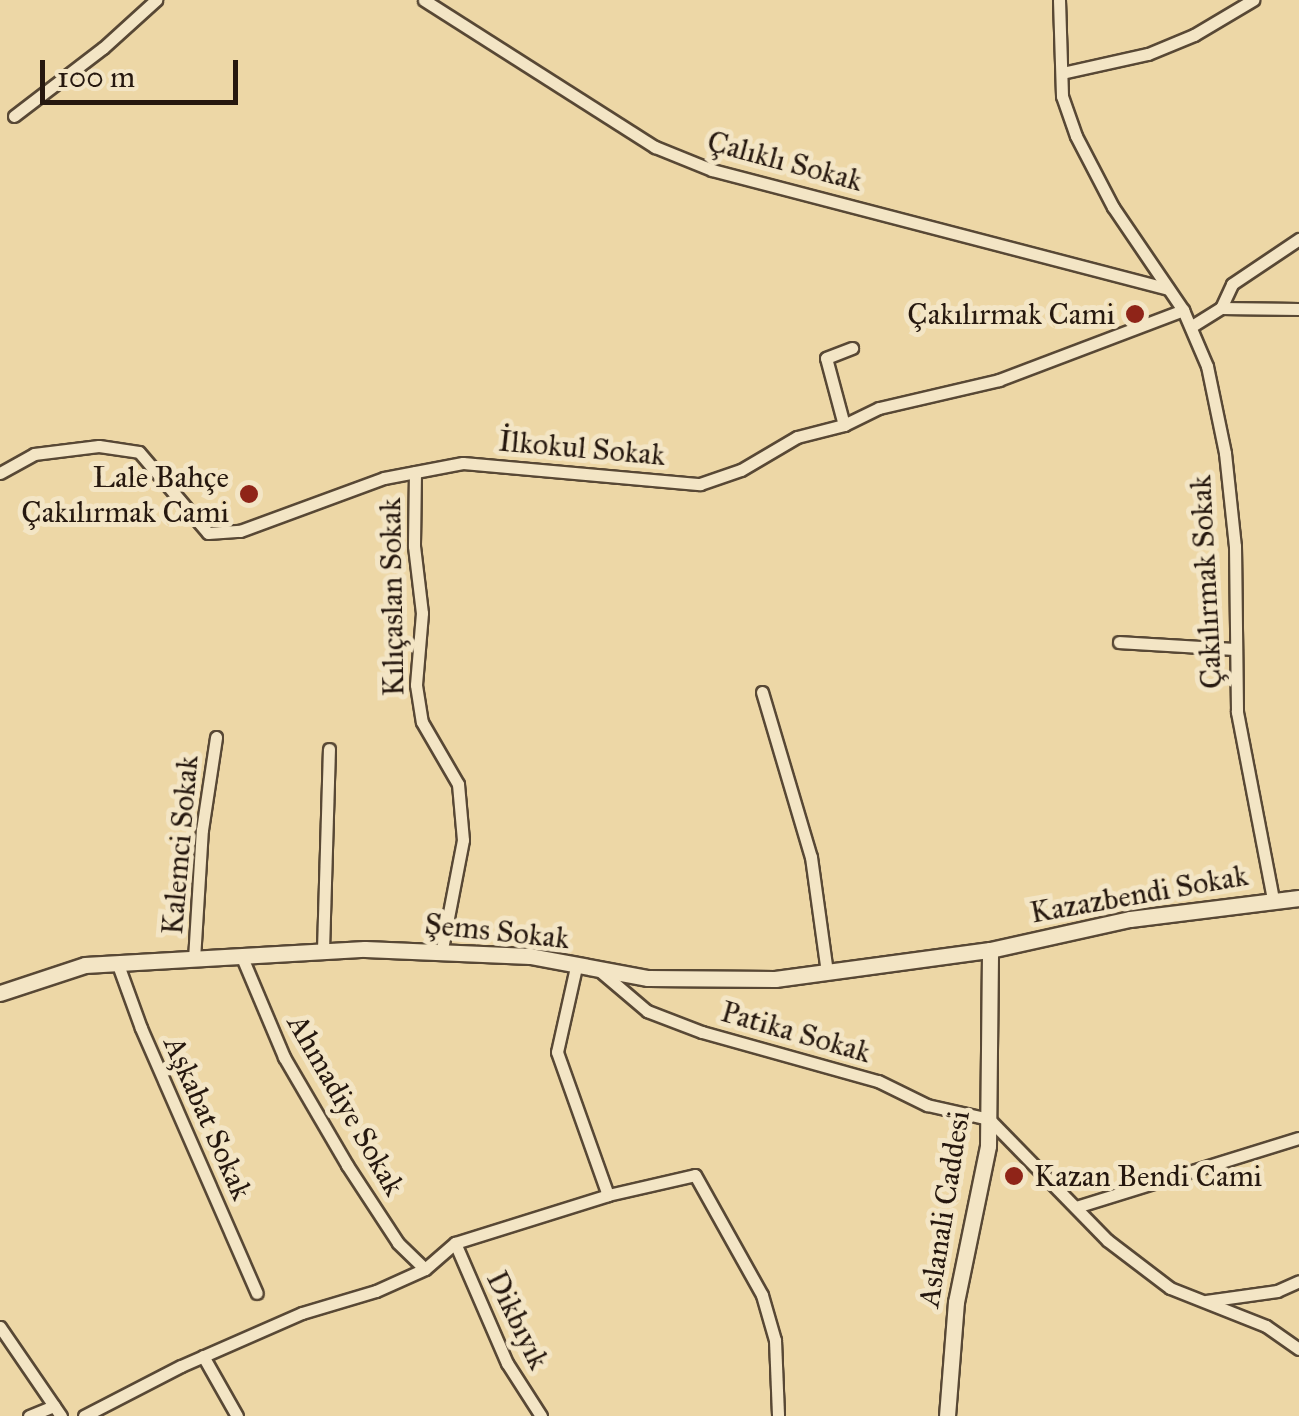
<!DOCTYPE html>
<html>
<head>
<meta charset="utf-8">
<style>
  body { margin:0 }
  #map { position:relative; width:1299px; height:1416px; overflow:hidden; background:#edd7a6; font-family:"IM FELL Great Primer",serif }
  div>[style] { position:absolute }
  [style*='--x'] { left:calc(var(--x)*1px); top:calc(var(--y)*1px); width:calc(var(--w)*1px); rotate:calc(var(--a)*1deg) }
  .roads { filter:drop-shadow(2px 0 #584835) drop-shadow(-2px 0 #584835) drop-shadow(0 2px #584835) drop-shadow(0 -2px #584835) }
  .street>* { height:11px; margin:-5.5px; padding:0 5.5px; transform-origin:5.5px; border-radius:5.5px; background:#f3e5c5 }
  .secondary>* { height:15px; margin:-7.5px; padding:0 7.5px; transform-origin:7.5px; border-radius:7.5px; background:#f3e5c5 }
  .dots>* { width:28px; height:28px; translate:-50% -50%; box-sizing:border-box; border:5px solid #f3e5c5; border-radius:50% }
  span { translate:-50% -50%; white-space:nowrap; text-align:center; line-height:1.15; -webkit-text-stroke:10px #f3e5c5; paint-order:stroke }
  .street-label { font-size:30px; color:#26180f }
  .poi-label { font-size:30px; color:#26180f }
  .right { translate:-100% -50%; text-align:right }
  .left { translate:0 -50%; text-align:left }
  .scale { position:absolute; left:40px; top:60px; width:198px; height:45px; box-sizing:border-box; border:5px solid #26180f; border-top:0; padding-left:12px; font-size:30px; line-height:35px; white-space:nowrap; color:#26180f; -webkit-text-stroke:8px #f3e5c5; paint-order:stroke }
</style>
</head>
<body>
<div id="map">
  <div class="roads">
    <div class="street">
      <i style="--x:424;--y:0;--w:274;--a:32.5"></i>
      <i style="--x:655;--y:147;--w:61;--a:22"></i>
      <i style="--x:712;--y:170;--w:471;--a:14.6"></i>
      <i style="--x:1059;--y:0;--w:96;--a:88.2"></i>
      <i style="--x:1062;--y:96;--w:42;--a:70.7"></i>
      <i style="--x:1076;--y:136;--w:80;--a:62.5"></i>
      <i style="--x:1113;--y:207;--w:125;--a:55.8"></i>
      <i style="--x:1183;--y:310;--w:61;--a:66.8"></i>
      <i style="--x:1207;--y:366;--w:89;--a:78.3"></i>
      <i style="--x:1225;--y:453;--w:94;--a:83.9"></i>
      <i style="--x:1235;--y:546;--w:166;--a:89.3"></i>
      <i style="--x:1237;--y:712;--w:190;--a:79.1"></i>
      <i style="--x:1062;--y:73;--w:88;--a:-12.5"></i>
      <i style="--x:1148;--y:54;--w:50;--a:-22.4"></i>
      <i style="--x:1194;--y:35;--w:69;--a:-30.7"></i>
      <i style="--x:14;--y:116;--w:112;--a:-37.4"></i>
      <i style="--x:103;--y:48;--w:72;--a:-42.2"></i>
      <i style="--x:1221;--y:308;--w:26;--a:-65"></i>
      <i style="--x:1232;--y:284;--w:81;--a:-33.9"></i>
      <i style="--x:1192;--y:326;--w:34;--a:-32"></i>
      <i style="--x:1221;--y:308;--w:78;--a:0.7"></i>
      <i style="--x:844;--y:425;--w:69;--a:-105"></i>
      <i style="--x:826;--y:358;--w:28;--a:-21"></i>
      <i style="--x:415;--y:472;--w:74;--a:90.8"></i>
      <i style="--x:414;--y:546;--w:67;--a:83.2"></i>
      <i style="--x:422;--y:613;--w:72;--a:94.8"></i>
      <i style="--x:416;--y:685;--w:37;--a:81"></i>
      <i style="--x:422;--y:722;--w:72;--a:59.9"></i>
      <i style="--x:458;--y:784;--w:56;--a:84.9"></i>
      <i style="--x:463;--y:840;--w:111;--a:100.9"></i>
      <i style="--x:0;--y:473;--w:39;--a:-29"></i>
      <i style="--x:34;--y:454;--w:65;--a:-7"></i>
      <i style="--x:99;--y:446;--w:40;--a:8.5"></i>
      <i style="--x:139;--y:452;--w:106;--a:49.6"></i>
      <i style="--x:208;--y:533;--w:32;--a:-4"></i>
      <i style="--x:240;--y:531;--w:153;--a:-20.2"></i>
      <i style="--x:384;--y:478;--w:80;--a:-10.8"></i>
      <i style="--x:463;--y:463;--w:238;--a:5.1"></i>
      <i style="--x:700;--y:484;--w:43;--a:-18.9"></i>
      <i style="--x:741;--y:470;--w:65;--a:-30.5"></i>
      <i style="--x:797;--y:437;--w:49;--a:-14.3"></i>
      <i style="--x:844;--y:425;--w:39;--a:-26"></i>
      <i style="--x:879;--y:408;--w:123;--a:-13.1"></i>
      <i style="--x:999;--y:380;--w:197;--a:-20.8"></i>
      <i style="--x:1119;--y:642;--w:114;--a:3.5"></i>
      <i style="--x:762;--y:692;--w:172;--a:73.5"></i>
      <i style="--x:811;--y:857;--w:117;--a:82.1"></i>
      <i style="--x:323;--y:950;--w:201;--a:-88.3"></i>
      <i style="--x:241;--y:955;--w:111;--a:67.1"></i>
      <i style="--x:284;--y:1057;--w:125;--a:59.7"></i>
      <i style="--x:347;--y:1165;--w:93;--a:56.8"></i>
      <i style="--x:398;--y:1243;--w:37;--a:44"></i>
      <i style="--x:194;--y:959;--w:129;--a:-86.5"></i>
      <i style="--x:202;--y:830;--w:94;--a:-81.4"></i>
      <i style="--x:117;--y:962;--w:70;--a:70"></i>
      <i style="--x:141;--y:1028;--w:289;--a:66.4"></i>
      <i style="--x:576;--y:967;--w:87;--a:102.6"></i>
      <i style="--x:557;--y:1052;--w:152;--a:70.4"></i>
      <i style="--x:600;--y:971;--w:62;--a:40.4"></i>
      <i style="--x:647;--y:1011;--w:59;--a:20.9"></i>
      <i style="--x:702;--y:1032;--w:183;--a:15.6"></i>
      <i style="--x:878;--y:1081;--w:55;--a:26.1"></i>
      <i style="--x:927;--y:1105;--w:64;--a:12.7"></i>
      <i style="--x:989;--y:1119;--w:169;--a:45.7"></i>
      <i style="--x:1107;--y:1240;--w:79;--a:37.3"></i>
      <i style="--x:1170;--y:1288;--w:103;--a:21.6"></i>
      <i style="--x:1266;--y:1326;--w:40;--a:34.9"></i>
      <i style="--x:1076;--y:1207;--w:233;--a:-17.2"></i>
      <i style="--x:455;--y:1243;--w:131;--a:66.6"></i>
      <i style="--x:507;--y:1363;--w:63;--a:57.3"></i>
      <i style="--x:1206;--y:1301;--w:72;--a:-8"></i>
      <i style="--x:1277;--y:1291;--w:24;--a:-24"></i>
      <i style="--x:0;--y:1327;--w:108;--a:55.6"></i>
      <i style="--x:203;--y:1356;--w:69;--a:60.5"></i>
      <i style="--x:29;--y:1416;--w:27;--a:-22"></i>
      <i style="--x:84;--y:1416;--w:109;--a:-27.3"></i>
      <i style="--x:181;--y:1366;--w:132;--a:-23.7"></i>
      <i style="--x:302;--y:1313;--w:77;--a:-16.6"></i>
      <i style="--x:376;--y:1291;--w:54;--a:-24.2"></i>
      <i style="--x:425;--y:1269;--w:40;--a:-41"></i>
      <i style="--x:455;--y:1243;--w:160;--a:-17.4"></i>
      <i style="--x:608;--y:1195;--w:89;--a:-12.9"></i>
      <i style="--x:695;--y:1175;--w:137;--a:60.8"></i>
      <i style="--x:762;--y:1295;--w:47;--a:73.9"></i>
      <i style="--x:775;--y:1340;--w:76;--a:87.7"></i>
    </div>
    <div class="secondary">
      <i style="--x:0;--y:993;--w:89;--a:-18.2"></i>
      <i style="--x:85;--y:965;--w:280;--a:-3.3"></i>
      <i style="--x:365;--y:949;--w:165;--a:2.4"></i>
      <i style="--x:530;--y:956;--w:120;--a:10.6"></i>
      <i style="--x:648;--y:978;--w:127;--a:0.5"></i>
      <i style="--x:775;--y:979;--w:217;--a:-7.7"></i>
      <i style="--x:990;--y:950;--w:143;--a:-12.5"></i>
      <i style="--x:1130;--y:919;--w:170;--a:-7.1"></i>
      <i style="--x:947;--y:1416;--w:114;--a:-85.5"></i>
      <i style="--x:956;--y:1302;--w:159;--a:-78.4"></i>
      <i style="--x:988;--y:1146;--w:196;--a:-89.4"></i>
    </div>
  </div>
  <div class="dots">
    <i style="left:1135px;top:314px;background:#8f2418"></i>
    <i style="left:249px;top:494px;background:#8f2418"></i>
    <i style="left:1014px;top:1176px;background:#8f2418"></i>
  </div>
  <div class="street-label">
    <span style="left:785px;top:161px;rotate:15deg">Çalıklı Sokak</span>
    <span style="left:582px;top:448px;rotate:5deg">İlkokul Sokak</span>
    <span style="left:1206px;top:582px;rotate:-93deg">Çakılırmak Sokak</span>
    <span style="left:392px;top:597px;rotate:-91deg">Kılıçaslan Sokak</span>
    <span style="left:180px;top:845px;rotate:-85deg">Kalemci Sokak</span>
    <span style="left:1139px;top:894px;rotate:-10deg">Kazazbendi Sokak</span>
    <span style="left:497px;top:931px;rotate:6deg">Şems Sokak</span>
    <span style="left:796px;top:1032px;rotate:16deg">Patika Sokak</span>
    <span style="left:346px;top:1105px;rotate:60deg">Ahmadiye Sokak</span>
    <span style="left:208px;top:1118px;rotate:66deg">Aşkabat Sokak</span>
    <span style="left:944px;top:1209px;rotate:-81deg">Aslanali Caddesi</span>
    <span style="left:518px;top:1320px;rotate:64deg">Dikbıyık</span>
  </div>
  <div class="poi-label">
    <span class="right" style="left:1115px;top:314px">Çakılırmak Cami</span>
    <span class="right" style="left:229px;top:494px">Lale Bahçe<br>Çakılırmak Cami</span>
    <span class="left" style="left:1034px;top:1176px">Kazan Bendi Cami</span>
  </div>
  <div class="scale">100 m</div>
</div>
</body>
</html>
